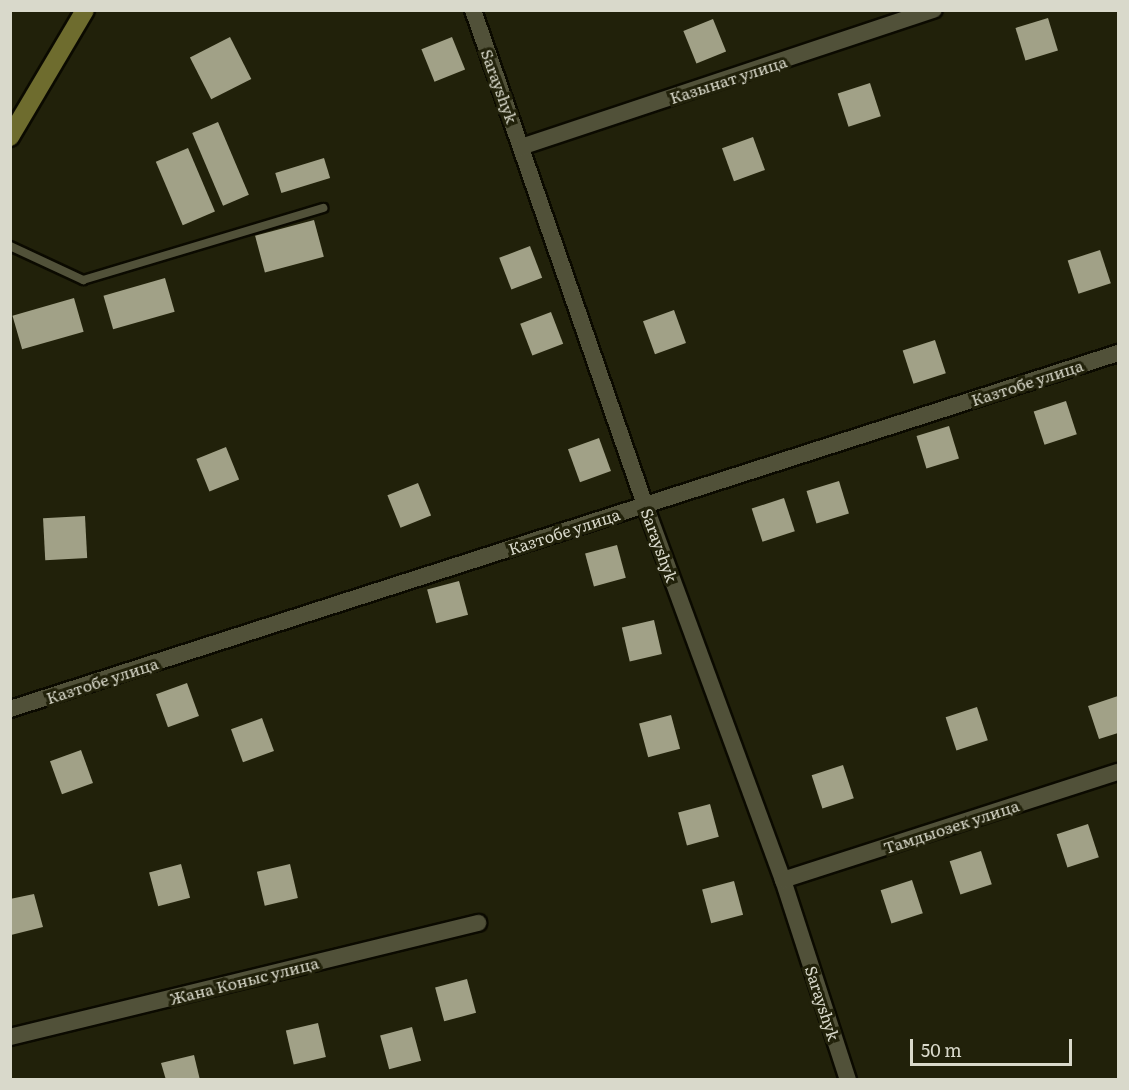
<!DOCTYPE html>
<html>
<head>
<meta charset="utf-8">
<style>
  body { margin:0 }
  #map { position:relative; width:1129px; height:1090px; overflow:hidden; background:#21210a; font-family:Literata,serif }
  div>[style] { position:absolute }
  [style*='--x'] { left:calc(var(--x)*1px); top:calc(var(--y)*1px); width:calc(var(--w)*1px); rotate:calc(var(--a)*1deg) }
  .building>* { inset:0; background:#a1a187; transform-origin:0 0 }
  .roads { filter:drop-shadow(2px 0 #0b0a00) drop-shadow(-2px 0 #0b0a00) drop-shadow(0 2px #0b0a00) drop-shadow(0 -2px #0b0a00) }
  .lane>* { height:8px; margin:-4px; padding:0 4px; transform-origin:4px; border-radius:4px; background:#515139 }
  .street>* { height:16px; margin:-8px; padding:0 8px; transform-origin:8px; border-radius:8px; background:#515139 }
  .secondary>* { height:18px; margin:-9px; padding:0 9px; transform-origin:9px; border-radius:9px; background:#6e6c2e }
  span { translate:-50% -50%; white-space:nowrap; text-align:center; line-height:1.15; -webkit-text-stroke:6px #21210a; paint-order:stroke }
  .street-label { font-size:16px; color:#d9d9cb }
  .frame { position:absolute; inset:0; border:12px solid #d9d9cb; pointer-events:none }
  .scale { position:absolute; left:910px; top:1039px; width:162px; height:27px; box-sizing:border-box; border:3px solid #d9d9cb; border-top:0; padding-left:8px; font-size:18px; line-height:21px; white-space:nowrap; color:#d9d9cb; -webkit-text-stroke:4px #21210a; paint-order:stroke }
</style>
</head>
<body>
<div id="map">
  <div class="building">
    <i style="left:1048px;top:18px;width:34px;height:34px;rotate:73deg"></i>
    <i style="left:713px;top:19px;width:35px;height:32px;rotate:68deg"></i>
    <i style="left:230px;top:37px;width:47px;height:45px;rotate:63deg"></i>
    <i style="left:452px;top:37px;width:35px;height:33px;rotate:68deg"></i>
    <i style="left:870px;top:83px;width:35px;height:34px;rotate:72deg"></i>
    <i style="left:218px;top:122px;width:79px;height:28px;rotate:67deg"></i>
    <i style="left:753px;top:137px;width:35px;height:33px;rotate:70deg"></i>
    <i style="left:188px;top:148px;width:69px;height:35px;rotate:67deg"></i>
    <i style="left:324px;top:158px;width:21px;height:51px;rotate:73deg"></i>
    <i style="left:314px;top:220px;width:38px;height:61px;rotate:75deg"></i>
    <i style="left:530px;top:246px;width:34px;height:33px;rotate:69deg"></i>
    <i style="left:1100px;top:250px;width:35px;height:34px;rotate:72deg"></i>
    <i style="left:165px;top:278px;width:35px;height:64px;rotate:74deg"></i>
    <i style="left:74px;top:298px;width:35px;height:64px;rotate:74deg"></i>
    <i style="left:674px;top:310px;width:35px;height:33px;rotate:70deg"></i>
    <i style="left:551px;top:312px;width:34px;height:33px;rotate:69deg"></i>
    <i style="left:935px;top:340px;width:35px;height:34px;rotate:72deg"></i>
    <i style="left:1066px;top:401px;width:35px;height:34px;rotate:72deg"></i>
    <i style="left:949px;top:426px;width:34px;height:34px;rotate:73deg"></i>
    <i style="left:599px;top:438px;width:35px;height:33px;rotate:70deg"></i>
    <i style="left:226px;top:447px;width:35px;height:32px;rotate:68deg"></i>
    <i style="left:839px;top:481px;width:34px;height:34px;rotate:73deg"></i>
    <i style="left:418px;top:483px;width:35px;height:33px;rotate:68deg"></i>
    <i style="left:784px;top:498px;width:35px;height:34px;rotate:72deg"></i>
    <i style="left:85px;top:516px;width:42px;height:42px;rotate:87deg"></i>
    <i style="left:617px;top:545px;width:34px;height:33px;rotate:75deg"></i>
    <i style="left:459px;top:581px;width:35px;height:33px;rotate:75deg"></i>
    <i style="left:654px;top:620px;width:35px;height:33px;rotate:77deg"></i>
    <i style="left:187px;top:683px;width:35px;height:33px;rotate:70deg"></i>
    <i style="clip-path:polygon(1118px 696px,1118px 733px,1099px 739px,1088px 706px)"></i>
    <i style="left:977px;top:707px;width:35px;height:33px;rotate:72deg"></i>
    <i style="left:671px;top:715px;width:35px;height:33px;rotate:75deg"></i>
    <i style="left:262px;top:718px;width:35px;height:33px;rotate:70deg"></i>
    <i style="left:81px;top:750px;width:35px;height:33px;rotate:70deg"></i>
    <i style="left:843px;top:765px;width:35px;height:33px;rotate:72deg"></i>
    <i style="left:710px;top:804px;width:34px;height:33px;rotate:75deg"></i>
    <i style="left:1088px;top:824px;width:35px;height:33px;rotate:72deg"></i>
    <i style="left:981px;top:851px;width:35px;height:33px;rotate:72deg"></i>
    <i style="left:181px;top:864px;width:35px;height:33px;rotate:75deg"></i>
    <i style="left:290px;top:864px;width:35px;height:34px;rotate:77deg"></i>
    <i style="left:912px;top:880px;width:35px;height:33px;rotate:72deg"></i>
    <i style="left:734px;top:881px;width:35px;height:33px;rotate:75deg"></i>
    <i style="clip-path:polygon(34px 894px,43px 927px,11px 935px,10px 899px)"></i>
    <i style="left:467px;top:979px;width:35px;height:33px;rotate:75deg"></i>
    <i style="left:318px;top:1023px;width:35px;height:33px;rotate:77deg"></i>
    <i style="left:412px;top:1027px;width:35px;height:33px;rotate:75deg"></i>
    <i style="clip-path:polygon(194px 1055px,200px 1080px,166px 1080px,161px 1063px)"></i>
  </div>
  <div class="roads">
    <div class="lane">
      <i style="--x:10;--y:246;--w:81;--a:25"></i>
      <i style="--x:83;--y:280;--w:251;--a:-16.7"></i>
    </div>
    <div class="street">
      <i style="--x:473;--y:10;--w:524;--a:70.84"></i>
      <i style="--x:645;--y:505;--w:400;--a:69.8"></i>
      <i style="--x:783;--y:880;--w:210;--a:72"></i>
      <i style="--x:521;--y:147;--w:435;--a:-18.4"></i>
      <i style="--x:10;--y:709;--w:1164;--a:-17.81"></i>
      <i style="--x:783;--y:880;--w:352;--a:-17.9"></i>
      <i style="--x:10;--y:1037;--w:482;--a:-13.7"></i>
    </div>
    <div class="secondary">
      <i style="--x:10;--y:137;--w:147;--a:-59.4"></i>
    </div>
  </div>
  <div class="street-label">
    <span style="left:728px;top:79px;rotate:-18deg">Казынат улица</span>
    <span style="left:500px;top:86px;rotate:70deg">Sarayshyk</span>
    <span style="left:1027px;top:382px;rotate:-18deg">Казтобе улица</span>
    <span style="left:564px;top:531px;rotate:-18deg">Казтобе улица</span>
    <span style="left:660px;top:545px;rotate:70deg">Sarayshyk</span>
    <span style="left:102px;top:680px;rotate:-18deg">Казтобе улица</span>
    <span style="left:951px;top:826px;rotate:-18deg">Тамдыозек улица</span>
    <span style="left:244px;top:980px;rotate:-14deg">Жана Коныс улица</span>
    <span style="left:823px;top:1003px;rotate:72deg">Sarayshyk</span>
  </div>
  <div class="frame"></div>
  <div class="scale">50 m</div>
</div>
</body>
</html>
